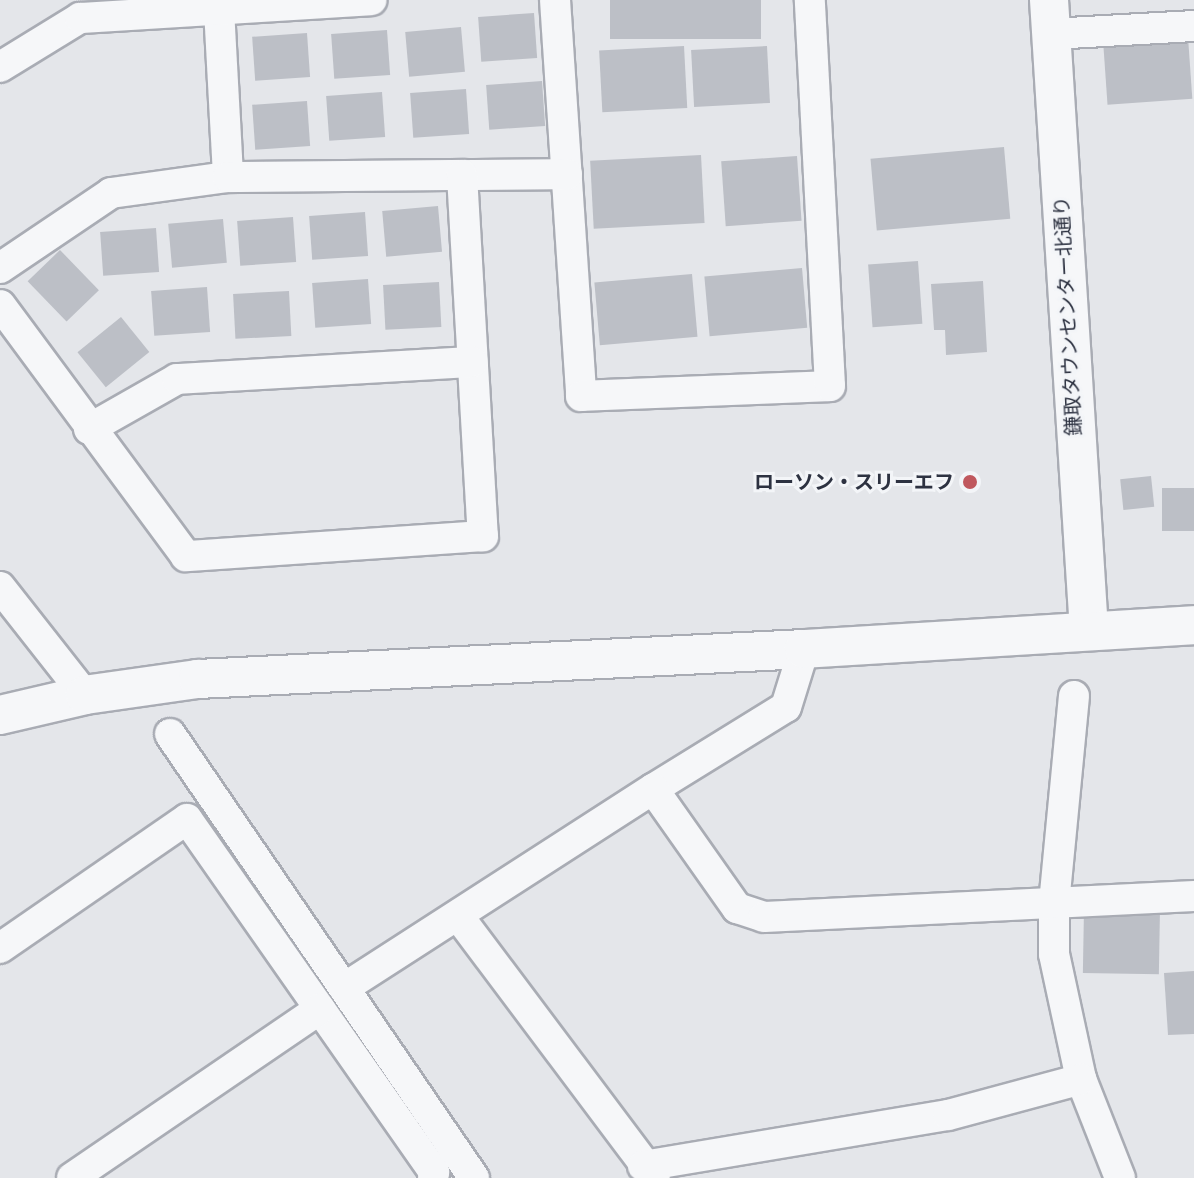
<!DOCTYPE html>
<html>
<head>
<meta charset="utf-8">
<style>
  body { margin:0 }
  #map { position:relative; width:1194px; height:1178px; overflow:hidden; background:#e4e6ea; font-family:"Work Sans","Noto Sans JP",sans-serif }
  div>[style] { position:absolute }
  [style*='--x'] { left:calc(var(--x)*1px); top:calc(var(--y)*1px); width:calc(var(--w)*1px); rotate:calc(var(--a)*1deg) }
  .building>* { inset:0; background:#bcbfc6; transform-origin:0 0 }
  .roads { filter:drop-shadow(2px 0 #a9acb4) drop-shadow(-2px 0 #a9acb4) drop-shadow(0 2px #a9acb4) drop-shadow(0 -2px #a9acb4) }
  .minor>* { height:30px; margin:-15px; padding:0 15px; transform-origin:15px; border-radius:15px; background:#f6f7f9 }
  .tertiary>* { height:38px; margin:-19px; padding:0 19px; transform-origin:19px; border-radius:19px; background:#f6f7f9 }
  .dots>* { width:22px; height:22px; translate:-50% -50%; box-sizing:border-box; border:4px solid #f3f5f8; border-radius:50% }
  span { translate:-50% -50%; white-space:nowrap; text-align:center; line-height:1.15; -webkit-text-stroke:6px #f3f5f8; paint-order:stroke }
  .street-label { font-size:20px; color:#2d3241 }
  .poi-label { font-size:20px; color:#2d3241; font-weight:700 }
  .right { translate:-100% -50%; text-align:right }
</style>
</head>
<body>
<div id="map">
  <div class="building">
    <i style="left:610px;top:0;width:151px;height:39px"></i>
    <i style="left:534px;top:13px;width:45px;height:56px;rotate:86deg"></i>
    <i style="left:461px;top:27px;width:45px;height:56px;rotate:85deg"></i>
    <i style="left:387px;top:30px;width:45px;height:56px;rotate:86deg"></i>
    <i style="left:307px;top:33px;width:44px;height:55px;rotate:86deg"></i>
    <i style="left:1188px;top:37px;width:62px;height:85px;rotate:86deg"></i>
    <i style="left:684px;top:46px;width:62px;height:85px;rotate:87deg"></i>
    <i style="left:767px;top:46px;width:57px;height:76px;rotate:87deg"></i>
    <i style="left:542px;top:81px;width:45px;height:56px;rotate:86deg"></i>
    <i style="left:466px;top:89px;width:45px;height:56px;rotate:86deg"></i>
    <i style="left:382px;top:92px;width:45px;height:56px;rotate:86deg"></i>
    <i style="left:307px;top:101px;width:45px;height:55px;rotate:86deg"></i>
    <i style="left:1004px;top:147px;width:72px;height:134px;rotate:85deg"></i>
    <i style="left:701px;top:155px;width:68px;height:111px;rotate:87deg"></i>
    <i style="left:797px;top:156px;width:65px;height:76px;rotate:86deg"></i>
    <i style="left:438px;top:206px;width:46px;height:56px;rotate:85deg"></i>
    <i style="left:365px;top:212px;width:44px;height:56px;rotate:86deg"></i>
    <i style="left:293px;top:217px;width:45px;height:56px;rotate:86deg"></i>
    <i style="left:223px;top:219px;width:44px;height:55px;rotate:85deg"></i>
    <i style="left:156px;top:228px;width:44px;height:56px;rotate:86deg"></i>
    <i style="left:60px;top:250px;width:56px;height:45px;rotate:46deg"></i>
    <i style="left:918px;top:261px;width:63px;height:50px;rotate:86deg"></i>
    <i style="left:802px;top:268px;width:60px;height:98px;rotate:85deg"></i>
    <i style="left:692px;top:274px;width:63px;height:98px;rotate:85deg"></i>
    <i style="left:368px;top:279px;width:45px;height:56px;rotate:86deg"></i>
    <i style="clip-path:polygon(983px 281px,987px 352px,946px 355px,945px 330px,934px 330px,931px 284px)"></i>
    <i style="left:439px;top:282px;width:45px;height:56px;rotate:87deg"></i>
    <i style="left:207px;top:287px;width:45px;height:56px;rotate:86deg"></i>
    <i style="left:289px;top:291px;width:45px;height:56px;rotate:87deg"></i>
    <i style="left:121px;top:317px;width:45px;height:56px;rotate:51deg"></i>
    <i style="left:1151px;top:476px;width:31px;height:31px;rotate:84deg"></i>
    <i style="left:1194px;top:488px;width:43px;height:32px;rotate:90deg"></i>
    <i style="left:1084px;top:908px;width:76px;height:65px;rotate:1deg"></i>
    <i style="clip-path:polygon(1194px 971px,1194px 1034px,1168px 1035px,1164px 973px)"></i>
  </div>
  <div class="roads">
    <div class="minor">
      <i style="--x:555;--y:0;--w:397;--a:86.2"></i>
      <i style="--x:581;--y:396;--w:249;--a:-2.3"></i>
      <i style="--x:830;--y:386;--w:387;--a:-93"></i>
      <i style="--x:219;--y:9;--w:168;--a:86.9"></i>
      <i style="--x:1051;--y:34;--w:143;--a:-3.2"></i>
      <i style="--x:0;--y:67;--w:94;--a:-31.5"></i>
      <i style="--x:80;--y:18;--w:292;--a:-3.5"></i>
      <i style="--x:462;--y:175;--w:105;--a:-0.5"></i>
      <i style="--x:0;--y:268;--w:134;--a:-34"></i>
      <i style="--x:111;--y:193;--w:118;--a:-7.8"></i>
      <i style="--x:228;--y:177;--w:234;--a:-0.5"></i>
      <i style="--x:462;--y:175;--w:362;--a:86.7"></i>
      <i style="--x:483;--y:536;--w:298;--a:176.1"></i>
      <i style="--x:186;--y:556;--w:312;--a:-126.5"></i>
      <i style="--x:89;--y:429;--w:101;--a:-29.6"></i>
      <i style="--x:177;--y:379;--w:296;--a:-3.3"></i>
      <i style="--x:0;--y:587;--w:137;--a:51.8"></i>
      <i style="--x:1074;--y:696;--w:209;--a:95.5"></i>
      <i style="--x:1054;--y:904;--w:50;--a:90"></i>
      <i style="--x:1054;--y:954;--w:128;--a:77.8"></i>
      <i style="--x:1081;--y:1079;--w:106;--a:68.5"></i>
      <i style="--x:170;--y:734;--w:538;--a:55.6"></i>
      <i style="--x:653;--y:789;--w:156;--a:-31.7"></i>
      <i style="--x:786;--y:707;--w:61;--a:-72.8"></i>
      <i style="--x:459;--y:917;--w:326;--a:53.1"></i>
      <i style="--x:0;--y:948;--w:227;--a:-34.6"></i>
      <i style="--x:187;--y:819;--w:431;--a:55"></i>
      <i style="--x:434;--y:1172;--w:6;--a:99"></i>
      <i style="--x:344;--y:988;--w:368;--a:-32.8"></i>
      <i style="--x:653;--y:789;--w:146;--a:54.8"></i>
      <i style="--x:737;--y:908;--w:28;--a:18"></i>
      <i style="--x:764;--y:917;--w:431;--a:-2.8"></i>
      <i style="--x:643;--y:1166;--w:309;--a:-9.5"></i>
      <i style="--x:948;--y:1115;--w:138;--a:-15.1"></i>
      <i style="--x:72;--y:1178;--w:300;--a:-34.3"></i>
    </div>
    <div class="tertiary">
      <i style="--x:1049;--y:0;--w:632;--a:86.37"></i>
      <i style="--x:0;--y:715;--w:87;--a:-13.2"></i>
      <i style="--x:85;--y:695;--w:114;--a:-8.1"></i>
      <i style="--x:198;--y:679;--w:607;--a:-2.83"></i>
      <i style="--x:804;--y:649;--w:391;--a:-3.5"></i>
    </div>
  </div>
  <div class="dots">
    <i style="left:970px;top:482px;background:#c0585e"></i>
  </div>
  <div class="street-label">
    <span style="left:1068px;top:316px;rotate:-93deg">鎌取タウンセンター北通り</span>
  </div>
  <div class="poi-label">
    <span class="right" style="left:954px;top:482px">ローソン・スリーエフ</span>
  </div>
</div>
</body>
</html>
